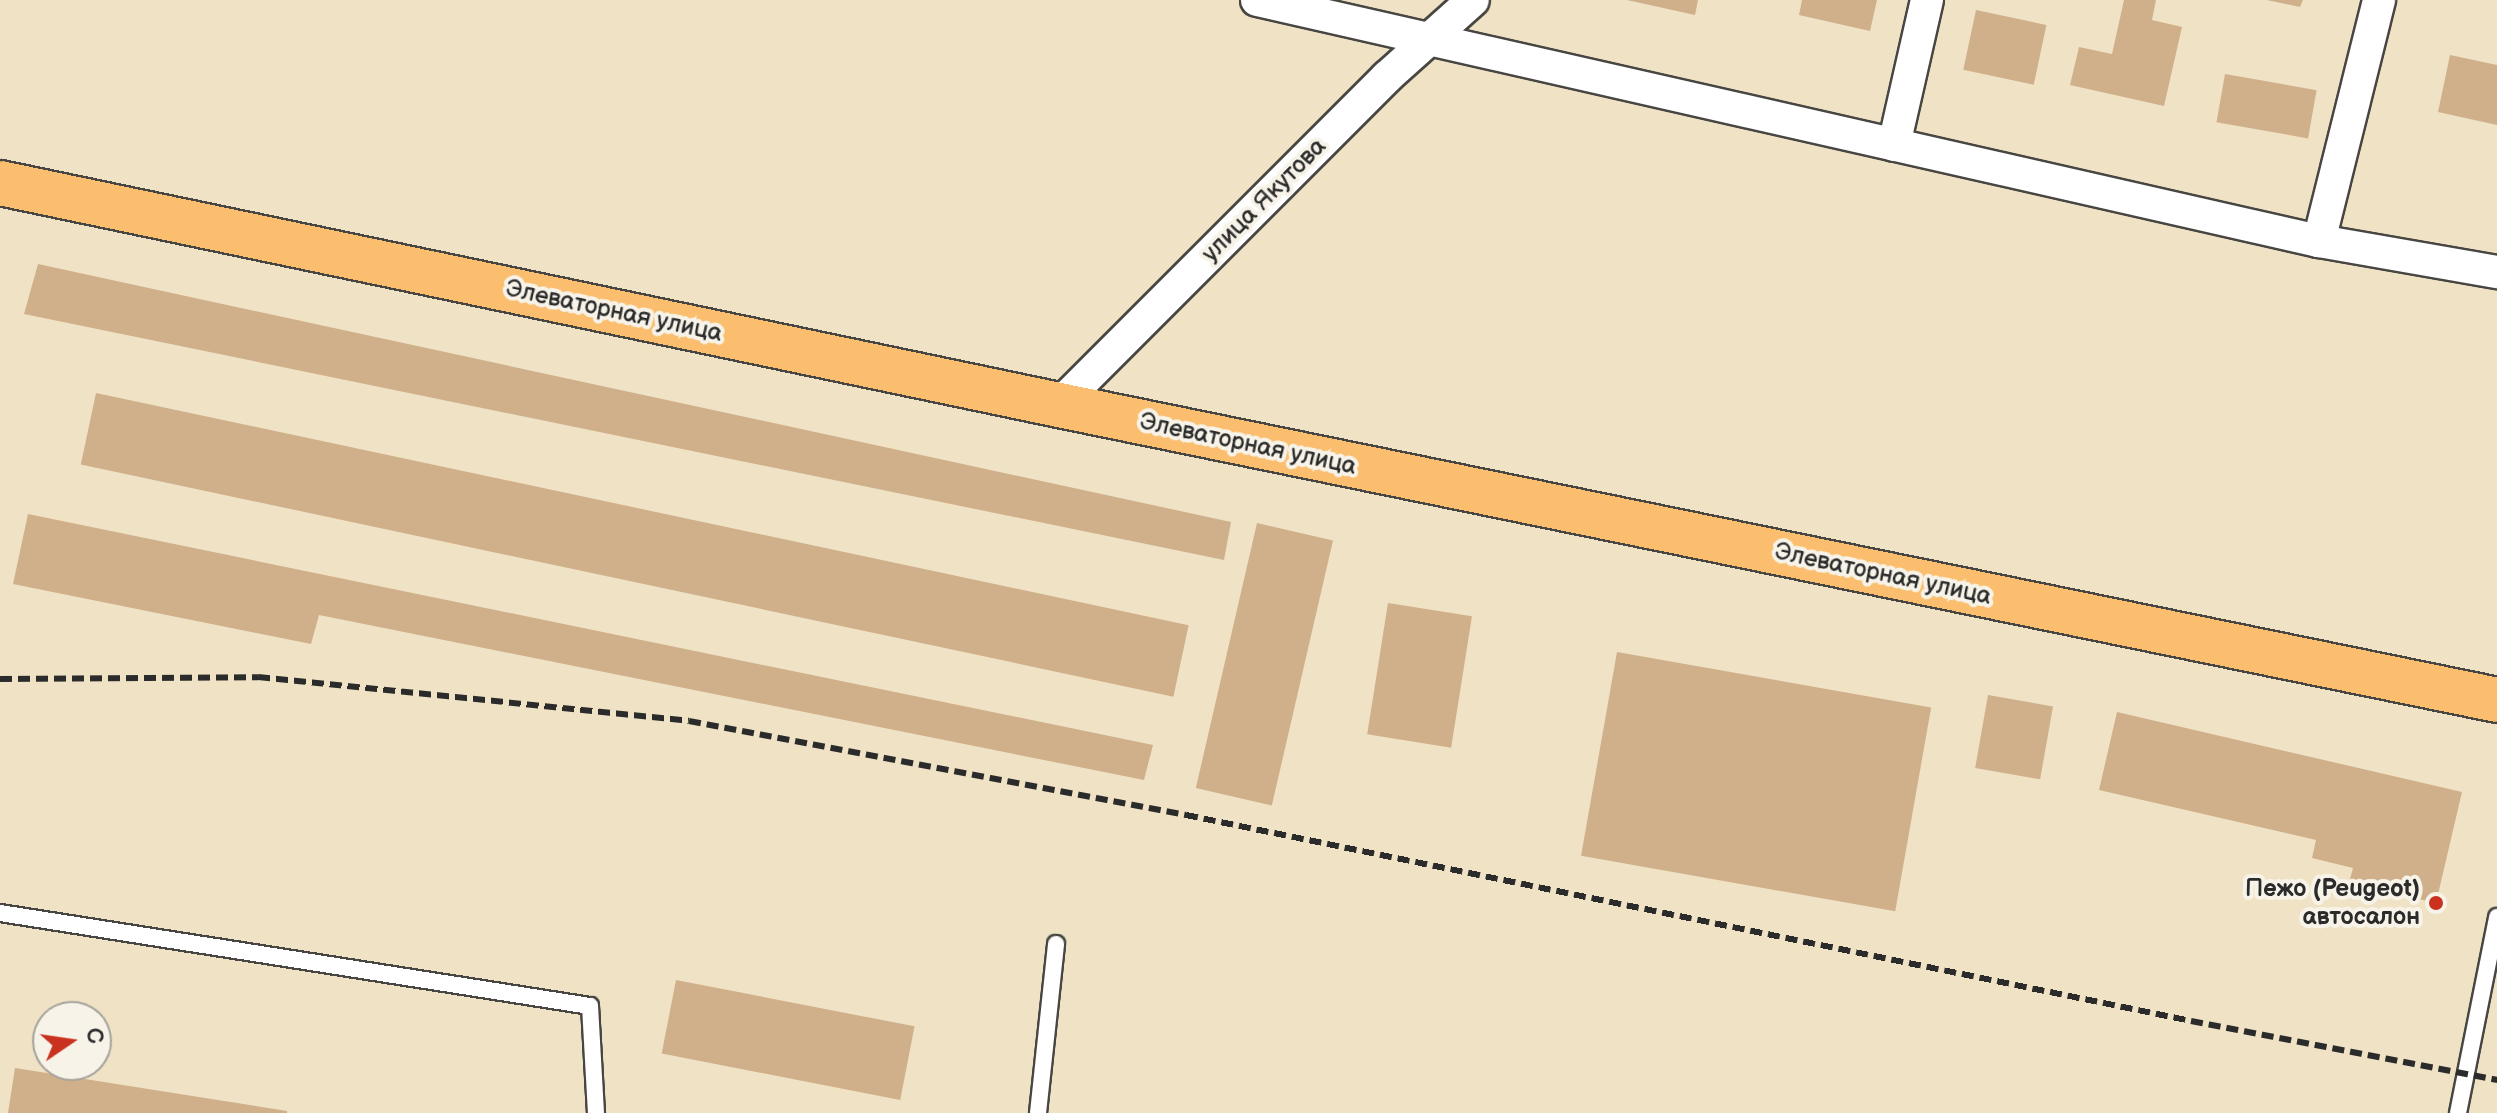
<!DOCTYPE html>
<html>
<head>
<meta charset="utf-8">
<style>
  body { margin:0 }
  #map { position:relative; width:2497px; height:1113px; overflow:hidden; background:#efe2c5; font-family:"Balsamiq Sans",sans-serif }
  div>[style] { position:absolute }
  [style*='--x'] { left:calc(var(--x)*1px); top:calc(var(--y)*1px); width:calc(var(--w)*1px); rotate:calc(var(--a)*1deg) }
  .building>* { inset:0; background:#d0b08b; transform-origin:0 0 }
  .roads { filter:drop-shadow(2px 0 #484642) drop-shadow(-2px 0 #484642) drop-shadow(0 2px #484642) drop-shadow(0 -2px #484642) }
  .service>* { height:16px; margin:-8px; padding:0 8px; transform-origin:8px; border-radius:8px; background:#fff }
  .minor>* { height:32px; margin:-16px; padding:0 16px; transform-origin:16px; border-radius:16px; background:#fff }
  .primary>* { height:44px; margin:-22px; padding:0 22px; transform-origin:22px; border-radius:22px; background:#fabe6e }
  .rail>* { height:6px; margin-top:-3px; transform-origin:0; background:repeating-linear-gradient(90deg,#2b2b2b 0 12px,transparent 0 18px) }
  .dots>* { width:22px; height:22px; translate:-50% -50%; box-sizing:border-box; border:4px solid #f7f3e8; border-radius:50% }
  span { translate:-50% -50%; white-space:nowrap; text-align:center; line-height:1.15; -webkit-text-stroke:8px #f7f3e8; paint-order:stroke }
  .street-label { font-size:24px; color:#2b2b2b }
  .poi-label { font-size:24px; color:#2b2b2b; font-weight:700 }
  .right { translate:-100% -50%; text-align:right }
  .north { position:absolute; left:32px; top:1001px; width:80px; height:80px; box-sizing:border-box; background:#f7f3e8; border:2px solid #a5a39c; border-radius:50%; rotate:77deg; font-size:22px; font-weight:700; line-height:32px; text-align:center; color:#2b2b2b }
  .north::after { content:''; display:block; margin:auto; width:28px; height:36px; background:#c8321e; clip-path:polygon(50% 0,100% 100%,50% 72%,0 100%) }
</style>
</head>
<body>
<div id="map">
  <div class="building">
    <i style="clip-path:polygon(1627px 0,1698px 0,1695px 15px)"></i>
    <i style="clip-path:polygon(1802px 0,1877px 0,1870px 31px,1799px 15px)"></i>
    <i style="clip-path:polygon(2124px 0,2156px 0,2152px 20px,2182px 27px,2164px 106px,2070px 85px,2079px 47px,2112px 54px)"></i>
    <i style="clip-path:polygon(2267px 0,2303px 0,2300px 7px)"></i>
    <i style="left:1976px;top:10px;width:72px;height:61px;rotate:12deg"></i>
    <i style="clip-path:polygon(2450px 55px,2497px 65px,2497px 125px,2438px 112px)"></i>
    <i style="left:2225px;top:74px;width:93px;height:49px;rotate:10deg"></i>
    <i style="clip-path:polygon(38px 264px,1231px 522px,1224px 560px,24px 314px)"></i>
    <i style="left:96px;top:393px;width:1117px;height:73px;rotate:12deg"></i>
    <i style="clip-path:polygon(28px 514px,1153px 745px,1144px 780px,319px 615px,311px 644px,13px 584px)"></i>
    <i style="left:1257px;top:523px;width:78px;height:272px;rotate:13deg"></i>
    <i style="left:1388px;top:603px;width:85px;height:133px;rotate:9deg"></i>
    <i style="left:1617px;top:652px;width:319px;height:207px;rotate:10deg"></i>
    <i style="left:1988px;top:695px;width:66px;height:74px;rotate:10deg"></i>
    <i style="clip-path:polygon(2117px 712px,2462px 792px,2436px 903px,2349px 883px,2353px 868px,2312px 858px,2316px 840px,2099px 790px)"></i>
    <i style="left:676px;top:980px;width:243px;height:75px;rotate:11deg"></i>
    <i style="clip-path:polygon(15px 1068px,287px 1111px,287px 1113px,8px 1113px)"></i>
  </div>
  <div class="roads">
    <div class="service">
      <i style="--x:0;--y:913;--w:597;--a:8.96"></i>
      <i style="--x:590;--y:1006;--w:107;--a:86.8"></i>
      <i style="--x:1038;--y:1113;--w:170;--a:-83.9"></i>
      <i style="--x:2458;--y:1113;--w:200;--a:-78.7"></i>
    </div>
    <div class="minor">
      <i style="--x:1257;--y:0;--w:1089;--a:12.79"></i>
      <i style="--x:2319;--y:241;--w:181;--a:9.9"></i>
      <i style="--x:1894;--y:145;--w:149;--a:-77.2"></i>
      <i style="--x:2319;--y:241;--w:248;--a:-76"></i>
      <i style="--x:1059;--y:405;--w:464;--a:-45"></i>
      <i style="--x:1387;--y:77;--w:115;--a:-41.8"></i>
    </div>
    <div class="primary">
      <i style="--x:0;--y:183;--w:1082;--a:11.84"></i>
      <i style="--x:1059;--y:405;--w:1468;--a:11.59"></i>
    </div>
  </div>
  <div class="rail">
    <i style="--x:0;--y:679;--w:258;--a:-0.4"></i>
    <i style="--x:258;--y:677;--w:433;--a:5.8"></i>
    <i style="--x:689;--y:721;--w:506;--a:10.71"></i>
    <i style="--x:1186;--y:815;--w:1026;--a:11.58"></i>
    <i style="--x:2191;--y:1021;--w:312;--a:10.9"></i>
  </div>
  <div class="dots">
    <i style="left:2436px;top:903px;background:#c8321e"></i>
  </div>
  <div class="street-label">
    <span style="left:1264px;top:200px;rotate:-45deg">улица Якутова</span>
    <span style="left:614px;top:311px;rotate:12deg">Элеваторная улица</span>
    <span style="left:1248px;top:444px;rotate:12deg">Элеваторная улица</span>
    <span style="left:1883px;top:574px;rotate:12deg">Элеваторная улица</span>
  </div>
  <div class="poi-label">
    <span class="right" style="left:2420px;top:903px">Пежо (Peugeot)<br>автосалон</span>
  </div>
  <div class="north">С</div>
</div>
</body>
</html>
